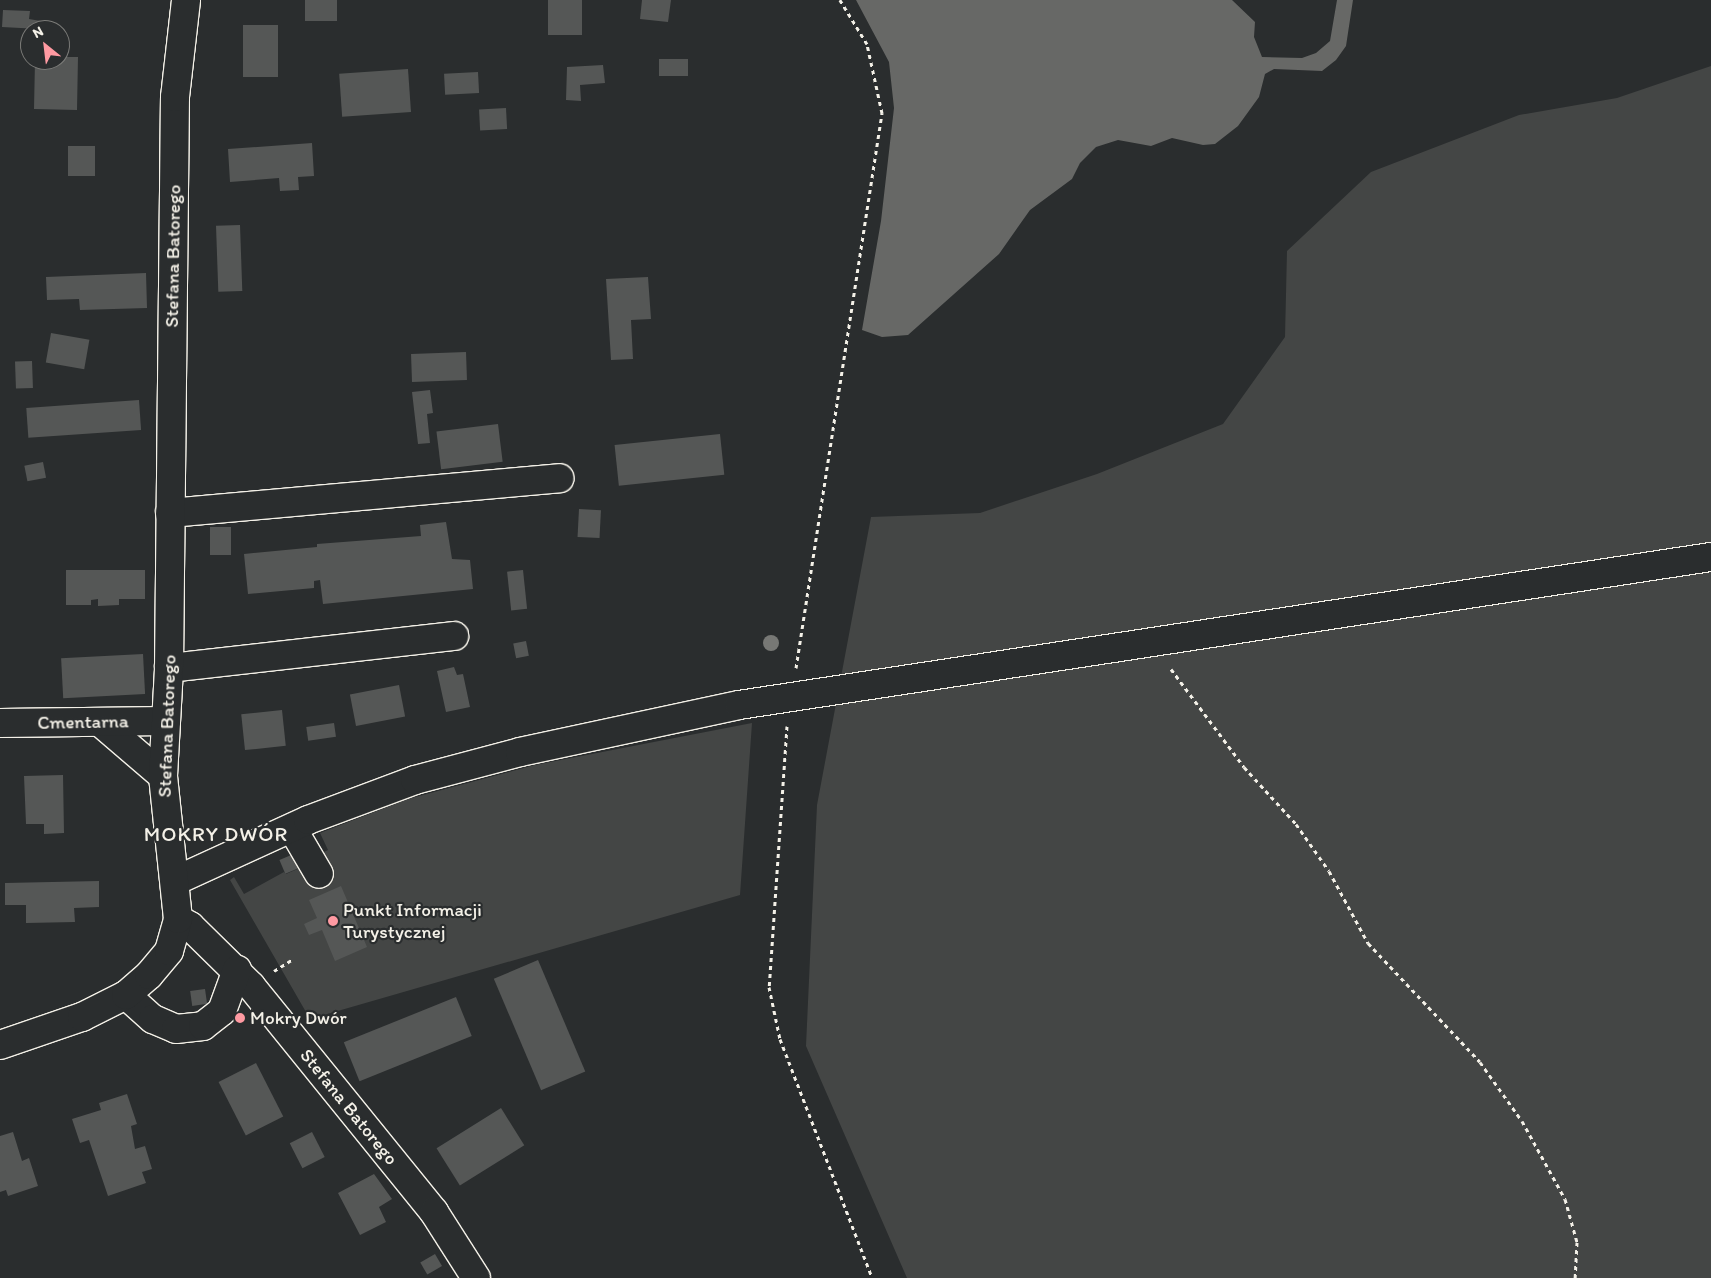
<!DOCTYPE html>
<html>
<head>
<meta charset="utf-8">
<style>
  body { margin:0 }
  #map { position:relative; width:1711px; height:1278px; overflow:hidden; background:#2a2d2e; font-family:Itim,sans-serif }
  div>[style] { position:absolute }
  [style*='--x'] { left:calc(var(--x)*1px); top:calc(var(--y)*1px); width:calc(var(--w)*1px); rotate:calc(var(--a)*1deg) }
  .green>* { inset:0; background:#444645 }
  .water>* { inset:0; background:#676866 }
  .building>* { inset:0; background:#555756; transform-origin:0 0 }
  .path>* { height:3px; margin-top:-1.5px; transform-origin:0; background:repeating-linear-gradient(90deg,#f4f1e8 0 4px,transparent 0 8px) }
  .roads { filter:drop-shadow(1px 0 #f4f1e8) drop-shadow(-1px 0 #f4f1e8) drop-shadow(0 1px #f4f1e8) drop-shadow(0 -1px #f4f1e8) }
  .minor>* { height:28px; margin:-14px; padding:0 14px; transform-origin:14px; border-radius:14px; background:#2a2d2e }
  .trees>* { width:16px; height:16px; margin:-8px; border-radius:50%; background:#777875 }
  .dots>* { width:14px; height:14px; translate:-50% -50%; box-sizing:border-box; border:2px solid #2a2d2e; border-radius:50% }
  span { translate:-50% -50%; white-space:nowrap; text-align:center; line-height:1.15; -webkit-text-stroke:4.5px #2a2d2e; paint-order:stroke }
  .street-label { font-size:19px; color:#f4f1e8 }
  .poi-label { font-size:19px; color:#f4f1e8 }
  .left { translate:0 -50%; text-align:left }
  .quarter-label { font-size:21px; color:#f4f1e8; letter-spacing:1px }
  .north { position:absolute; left:20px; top:20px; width:50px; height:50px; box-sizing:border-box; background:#2a2d2e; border:1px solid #7b7b78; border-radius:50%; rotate:331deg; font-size:14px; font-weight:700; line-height:20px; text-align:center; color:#f4f1e8 }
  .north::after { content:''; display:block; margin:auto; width:18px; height:22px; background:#ff9aa2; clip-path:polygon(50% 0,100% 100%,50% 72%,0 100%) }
</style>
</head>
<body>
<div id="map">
  <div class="green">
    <i style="clip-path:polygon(1711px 66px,1711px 1278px,907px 1278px,806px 1046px,817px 805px,871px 517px,980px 513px,1097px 474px,1223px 424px,1285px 337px,1287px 251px,1371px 172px,1519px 115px,1617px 98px)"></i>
    <i style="clip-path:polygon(752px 723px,740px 895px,310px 1019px,230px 880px,234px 877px,244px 894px,284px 872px,286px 874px,302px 867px,300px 864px,328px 850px,320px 833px,408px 799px,535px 765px)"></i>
  </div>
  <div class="water">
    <i style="clip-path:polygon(856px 0,1232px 0,1255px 22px,1254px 37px,1262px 57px,1302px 58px,1316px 53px,1330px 41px,1337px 0,1353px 0,1346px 46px,1336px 60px,1322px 71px,1274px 69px,1265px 74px,1259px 97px,1238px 126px,1215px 144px,1203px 145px,1172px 138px,1151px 146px,1118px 140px,1096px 147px,1080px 163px,1072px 179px,1030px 210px,999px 254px,908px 335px,882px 337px,862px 330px,881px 221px,894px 108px,889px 62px)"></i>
  </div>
  <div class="building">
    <i style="left:305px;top:0;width:32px;height:21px"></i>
    <i style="left:548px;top:0;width:34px;height:35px"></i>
    <i style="clip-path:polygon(642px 0,671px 0,668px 22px,640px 19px)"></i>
    <i style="clip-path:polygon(3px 10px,30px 11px,29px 19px,58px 24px,58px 30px,2px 27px)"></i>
    <i style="left:243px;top:25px;width:35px;height:52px"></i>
    <i style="clip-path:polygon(60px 57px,78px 57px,77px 110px,34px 109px,35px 60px,60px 60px)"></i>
    <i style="left:659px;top:59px;width:29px;height:17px"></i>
    <i style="clip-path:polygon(603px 65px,605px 83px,580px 85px,581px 101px,566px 100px,567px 67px)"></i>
    <i style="left:408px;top:69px;width:43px;height:69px;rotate:86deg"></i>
    <i style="left:478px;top:72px;width:21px;height:34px;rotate:87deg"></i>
    <i style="left:506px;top:108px;width:21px;height:27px;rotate:87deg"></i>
    <i style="clip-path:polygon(312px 143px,314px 176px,298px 177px,299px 190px,280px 191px,279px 178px,230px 182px,228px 149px)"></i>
    <i style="left:68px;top:146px;width:27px;height:30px"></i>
    <i style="left:240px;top:225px;width:66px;height:24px;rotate:88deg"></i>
    <i style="clip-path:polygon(146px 273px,147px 308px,80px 310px,79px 299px,47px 300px,46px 277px)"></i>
    <i style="clip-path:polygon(648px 277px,651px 319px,631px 320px,633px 359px,611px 360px,606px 279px)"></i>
    <i style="left:51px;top:333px;width:39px;height:30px;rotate:10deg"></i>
    <i style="left:466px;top:352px;width:28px;height:55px;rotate:88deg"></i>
    <i style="left:32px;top:361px;width:27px;height:17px;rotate:88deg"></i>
    <i style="clip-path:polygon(430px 390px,433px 413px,427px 414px,430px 443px,418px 444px,412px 392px)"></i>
    <i style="left:139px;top:400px;width:30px;height:113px;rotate:86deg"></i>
    <i style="left:498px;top:424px;width:38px;height:62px;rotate:83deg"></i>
    <i style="left:720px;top:434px;width:41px;height:106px;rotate:84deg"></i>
    <i style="left:43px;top:462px;width:16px;height:19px;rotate:79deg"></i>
    <i style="left:579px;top:509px;width:22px;height:28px;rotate:3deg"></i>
    <i style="clip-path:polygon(446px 522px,452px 559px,470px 560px,473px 589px,323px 604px,320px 580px,314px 581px,314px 588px,248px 594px,244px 554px,317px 547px,317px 544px,421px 536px,420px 525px)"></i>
    <i style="left:210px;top:527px;width:21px;height:28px"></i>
    <i style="clip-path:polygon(66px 570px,145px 570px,145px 599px,119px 599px,119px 605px,98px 606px,98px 599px,91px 600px,91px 605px,66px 605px)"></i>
    <i style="left:523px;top:570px;width:39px;height:16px;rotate:84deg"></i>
    <i style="left:526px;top:641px;width:15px;height:13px;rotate:79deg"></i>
    <i style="left:143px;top:654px;width:40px;height:82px;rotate:87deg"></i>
    <i style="clip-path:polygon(454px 667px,457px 675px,463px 674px,470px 707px,446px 712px,437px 671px)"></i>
    <i style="left:399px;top:685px;width:32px;height:50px;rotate:79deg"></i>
    <i style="left:282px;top:710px;width:36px;height:41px;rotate:84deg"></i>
    <i style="left:334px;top:723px;width:14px;height:28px;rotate:82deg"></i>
    <i style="clip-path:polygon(63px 775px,64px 833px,44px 834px,44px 824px,26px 824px,24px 776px)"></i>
    <i style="left:296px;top:853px;width:15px;height:18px;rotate:67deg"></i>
    <i style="clip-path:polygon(99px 881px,99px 907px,74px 908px,75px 922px,26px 923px,26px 905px,5px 905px,5px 883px)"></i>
    <i style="clip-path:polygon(341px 886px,367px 947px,335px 961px,322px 930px,309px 935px,304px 924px,317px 918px,309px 900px)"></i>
    <i style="left:538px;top:960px;width:121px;height:48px;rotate:67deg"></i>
    <i style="left:205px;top:989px;width:15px;height:15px;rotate:82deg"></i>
    <i style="left:456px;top:997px;width:42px;height:121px;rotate:68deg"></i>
    <i style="left:256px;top:1063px;width:60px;height:42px;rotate:63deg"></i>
    <i style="clip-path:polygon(127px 1094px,137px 1124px,131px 1126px,135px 1149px,145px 1146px,152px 1169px,142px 1172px,146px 1183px,108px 1196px,89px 1140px,80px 1143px,72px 1119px,101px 1110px,99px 1103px)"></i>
    <i style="left:501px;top:1108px;width:44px;height:76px;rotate:58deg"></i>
    <i style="clip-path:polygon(13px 1132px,22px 1161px,29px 1158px,38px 1186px,8px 1196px,6px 1190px,0 1192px,0 1136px)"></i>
    <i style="left:312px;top:1132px;width:28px;height:25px;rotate:63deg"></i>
    <i style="clip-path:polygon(374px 1174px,392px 1199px,379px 1207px,386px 1222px,360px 1235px,338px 1193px)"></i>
    <i style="left:435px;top:1254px;width:14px;height:17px;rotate:60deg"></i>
  </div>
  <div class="path">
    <i style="--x:796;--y:668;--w:562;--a:-81.19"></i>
    <i style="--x:882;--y:113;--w:71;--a:-102.3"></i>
    <i style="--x:867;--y:44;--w:52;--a:-121.5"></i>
    <i style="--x:1171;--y:669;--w:122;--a:53.3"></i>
    <i style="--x:1244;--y:767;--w:77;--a:47.6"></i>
    <i style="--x:1296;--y:824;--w:57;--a:54.9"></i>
    <i style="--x:1329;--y:871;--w:82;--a:61.6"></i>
    <i style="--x:1368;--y:943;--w:163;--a:46.7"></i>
    <i style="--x:1480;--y:1062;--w:72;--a:54.6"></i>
    <i style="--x:1522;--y:1121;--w:89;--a:61.1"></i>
    <i style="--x:1565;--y:1199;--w:45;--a:74.4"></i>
    <i style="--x:1577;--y:1242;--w:36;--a:93"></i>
    <i style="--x:787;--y:726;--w:262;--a:93.9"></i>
    <i style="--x:769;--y:987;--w:53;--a:78.1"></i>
    <i style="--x:780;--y:1039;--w:256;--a:68.9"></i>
    <i style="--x:274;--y:971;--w:22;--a:-32"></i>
  </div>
  <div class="roads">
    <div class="minor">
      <i style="--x:170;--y:513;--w:391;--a:-5.1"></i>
      <i style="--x:169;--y:668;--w:287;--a:-6.4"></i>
      <i style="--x:100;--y:722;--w:83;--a:40.6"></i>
      <i style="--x:0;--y:723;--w:166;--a:-0.7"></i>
      <i style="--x:292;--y:828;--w:53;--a:59.6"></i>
      <i style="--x:175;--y:881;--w:146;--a:-24.6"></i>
      <i style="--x:308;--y:820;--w:114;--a:-20.5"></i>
      <i style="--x:415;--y:780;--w:109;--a:-14.9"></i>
      <i style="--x:520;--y:752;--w:224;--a:-12.1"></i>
      <i style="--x:739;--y:705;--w:983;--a:-8.66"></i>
      <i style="--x:178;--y:919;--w:14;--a:30"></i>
      <i style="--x:190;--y:926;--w:86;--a:44.5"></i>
      <i style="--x:251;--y:986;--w:291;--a:51"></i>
      <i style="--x:434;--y:1212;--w:78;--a:57.5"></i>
      <i style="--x:126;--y:995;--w:36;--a:42"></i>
      <i style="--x:153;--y:1019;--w:25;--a:23"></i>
      <i style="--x:176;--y:1029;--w:27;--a:-6"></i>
      <i style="--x:203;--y:1026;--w:24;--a:-38"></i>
      <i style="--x:222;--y:1011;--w:44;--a:-69.9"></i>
      <i style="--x:0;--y:1045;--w:87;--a:-18.9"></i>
      <i style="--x:82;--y:1017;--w:49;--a:-26.6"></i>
      <i style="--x:126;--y:995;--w:30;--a:-41"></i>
      <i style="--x:149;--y:975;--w:31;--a:-50"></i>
      <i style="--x:169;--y:951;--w:33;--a:-74"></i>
      <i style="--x:178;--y:919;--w:144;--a:-96"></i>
      <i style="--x:163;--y:776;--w:108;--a:-86.8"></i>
      <i style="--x:169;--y:668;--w:571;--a:-89.4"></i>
      <i style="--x:175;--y:97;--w:98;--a:-83.5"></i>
    </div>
  </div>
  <div class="trees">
    <i style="left:771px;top:643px"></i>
  </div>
  <div class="dots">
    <i style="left:333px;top:921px;background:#ff9aa2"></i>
    <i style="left:240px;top:1018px;background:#ff9aa2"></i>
  </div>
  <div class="street-label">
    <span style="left:173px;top:256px;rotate:-89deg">Stefana Batorego</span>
    <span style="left:83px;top:722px;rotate:-1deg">Cmentarna</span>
    <span style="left:167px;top:726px;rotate:-88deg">Stefana Batorego</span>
    <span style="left:349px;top:1107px;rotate:51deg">Stefana Batorego</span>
  </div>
  <div class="poi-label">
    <span class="left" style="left:343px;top:921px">Punkt Informacji<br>Turystycznej</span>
    <span class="left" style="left:250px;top:1018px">Mokry Dwór</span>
  </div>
  <div class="quarter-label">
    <span style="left:216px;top:834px">MOKRY DWÓR</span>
  </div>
  <div class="north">N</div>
</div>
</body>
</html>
